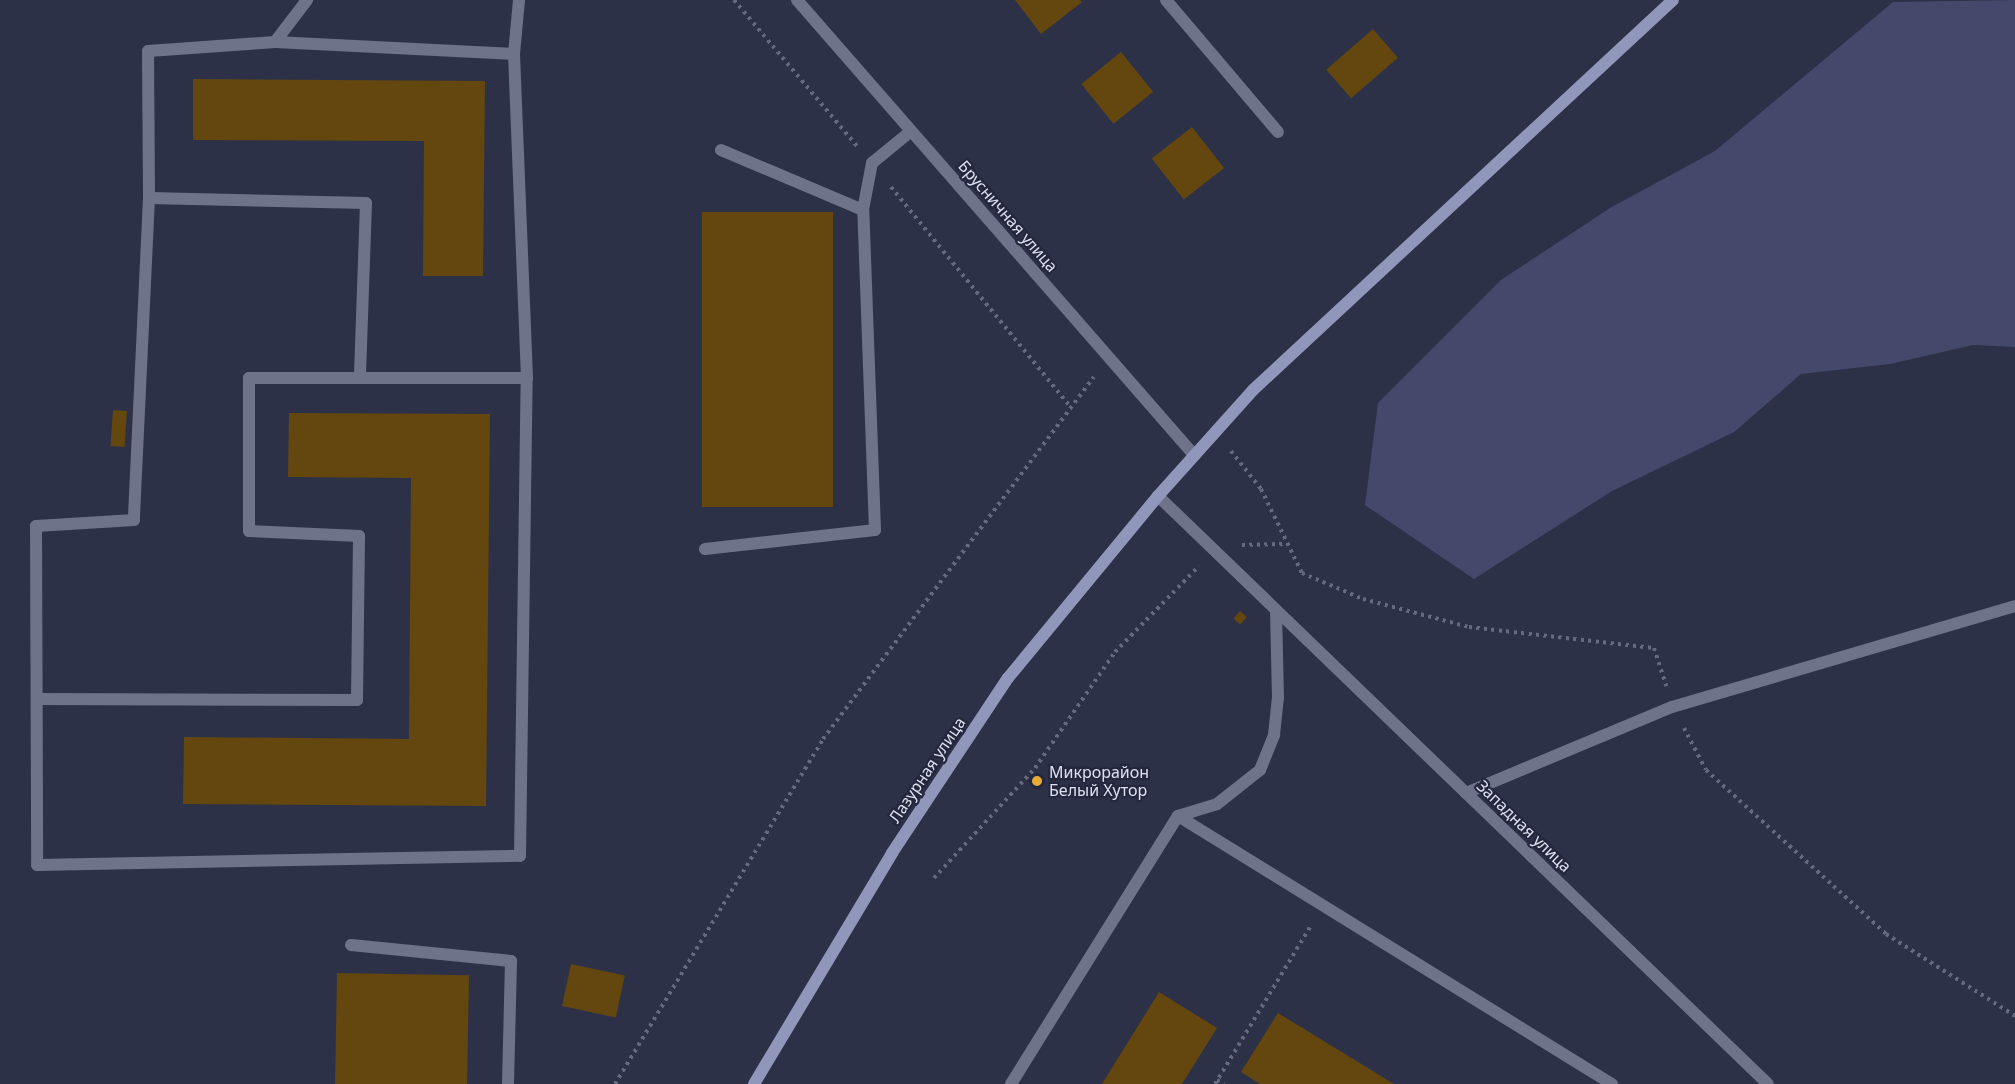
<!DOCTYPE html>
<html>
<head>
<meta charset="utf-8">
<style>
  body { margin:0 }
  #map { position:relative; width:2015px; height:1084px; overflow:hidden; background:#2d3147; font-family:"Noto Sans",sans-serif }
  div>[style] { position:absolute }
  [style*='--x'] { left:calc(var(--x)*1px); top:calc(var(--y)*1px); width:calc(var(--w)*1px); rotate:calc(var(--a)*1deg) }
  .green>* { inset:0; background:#44496c }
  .building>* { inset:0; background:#63470f; transform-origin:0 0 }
  .path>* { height:4px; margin-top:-2px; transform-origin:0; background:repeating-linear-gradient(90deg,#676a7e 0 3px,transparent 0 7.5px) }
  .lane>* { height:12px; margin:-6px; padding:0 6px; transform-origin:6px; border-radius:6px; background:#6f738a }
  .street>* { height:12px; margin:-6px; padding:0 6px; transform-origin:6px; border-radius:6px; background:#6f738a }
  .secondary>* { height:12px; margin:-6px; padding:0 6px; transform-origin:6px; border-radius:6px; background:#9197bb }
  .dots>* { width:16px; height:16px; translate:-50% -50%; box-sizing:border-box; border:3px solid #24273d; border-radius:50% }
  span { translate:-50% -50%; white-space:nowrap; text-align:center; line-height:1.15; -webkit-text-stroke:4.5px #24273d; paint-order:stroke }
  .street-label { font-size:16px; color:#dde0ef }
  .poi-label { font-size:16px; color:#dde0ef }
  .left { translate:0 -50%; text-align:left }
</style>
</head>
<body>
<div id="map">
  <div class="green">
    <i style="clip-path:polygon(2015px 0,2015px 347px,1973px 345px,1890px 364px,1801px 374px,1734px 432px,1612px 491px,1474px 579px,1365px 505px,1378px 403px,1501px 280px,1610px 208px,1715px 151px,1893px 2px)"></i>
  </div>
  <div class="building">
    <i style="clip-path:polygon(1015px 0,1080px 0,1082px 2px,1041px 34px)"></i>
    <i style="left:1373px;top:29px;width:38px;height:62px;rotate:49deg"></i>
    <i style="left:1121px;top:52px;width:51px;height:51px;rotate:51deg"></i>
    <i style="clip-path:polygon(193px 79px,485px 81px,483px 276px,423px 276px,424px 141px,193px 140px)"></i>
    <i style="left:1192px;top:127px;width:52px;height:51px;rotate:52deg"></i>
    <i style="left:702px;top:212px;width:131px;height:295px"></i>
    <i style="left:113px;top:410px;width:14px;height:36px;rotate:4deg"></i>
    <i style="clip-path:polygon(289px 413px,490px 414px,486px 806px,183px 804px,184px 737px,409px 739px,411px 478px,288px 477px)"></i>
    <i style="left:1240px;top:611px;width:9px;height:10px;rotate:41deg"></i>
    <i style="left:571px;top:964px;width:55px;height:43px;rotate:12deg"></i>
    <i style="left:337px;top:973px;width:132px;height:111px;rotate:1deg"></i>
    <i style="clip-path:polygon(1159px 992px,1217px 1028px,1182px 1084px,1102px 1084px)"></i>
    <i style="clip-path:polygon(1278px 1013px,1394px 1084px,1260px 1084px,1241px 1072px)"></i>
  </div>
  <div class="path">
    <i style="--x:734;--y:0;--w:191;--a:49.9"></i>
    <i style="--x:891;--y:187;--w:285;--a:50.8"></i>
    <i style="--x:1231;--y:451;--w:48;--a:51.7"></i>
    <i style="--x:1261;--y:489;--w:93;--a:64"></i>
    <i style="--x:1302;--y:573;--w:66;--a:23.1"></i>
    <i style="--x:1363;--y:599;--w:110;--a:14.8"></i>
    <i style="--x:1469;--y:627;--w:186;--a:6.5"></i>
    <i style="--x:1654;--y:648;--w:40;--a:72"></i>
    <i style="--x:1242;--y:545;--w:44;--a:-1.3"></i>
    <i style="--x:1684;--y:728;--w:47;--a:62.4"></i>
    <i style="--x:1706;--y:770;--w:244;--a:42.3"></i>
    <i style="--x:1886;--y:934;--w:153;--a:32.4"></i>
    <i style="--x:934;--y:878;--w:149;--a:-47.4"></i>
    <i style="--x:1035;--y:768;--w:141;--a:-55.4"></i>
    <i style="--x:1115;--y:652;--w:120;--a:-45.7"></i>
    <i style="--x:1217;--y:1080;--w:8;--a:30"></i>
    <i style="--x:615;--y:1084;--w:403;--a:-58.9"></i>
    <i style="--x:823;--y:739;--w:452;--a:-53.2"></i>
    <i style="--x:1215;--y:1084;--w:187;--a:-58.8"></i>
  </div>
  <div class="lane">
    <i style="--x:275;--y:42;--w:53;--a:-52.7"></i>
    <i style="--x:514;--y:54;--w:239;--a:-177.1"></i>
    <i style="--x:275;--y:42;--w:127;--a:175.9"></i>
    <i style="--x:148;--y:51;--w:147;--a:89.6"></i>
    <i style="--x:149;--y:198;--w:322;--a:92.7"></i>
    <i style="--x:134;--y:520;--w:98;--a:176.5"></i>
    <i style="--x:36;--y:526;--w:339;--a:89.8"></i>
    <i style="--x:37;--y:865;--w:483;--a:-1.1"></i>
    <i style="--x:520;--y:856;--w:478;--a:-89.2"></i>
    <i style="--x:527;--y:378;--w:324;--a:-92.3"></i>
    <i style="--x:514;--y:54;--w:54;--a:-84.7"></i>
    <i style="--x:721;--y:150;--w:154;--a:22.9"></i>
    <i style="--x:149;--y:198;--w:217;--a:1.3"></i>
    <i style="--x:366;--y:203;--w:174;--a:92"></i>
    <i style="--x:705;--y:549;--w:171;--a:-6.4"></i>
    <i style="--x:875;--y:530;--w:320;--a:-92.1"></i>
    <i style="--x:863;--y:210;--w:48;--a:-79.2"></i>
    <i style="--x:872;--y:163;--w:50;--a:-39.4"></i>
    <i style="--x:37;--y:699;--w:320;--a:0.2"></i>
    <i style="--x:357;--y:700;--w:164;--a:-89.3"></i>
    <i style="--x:359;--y:536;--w:110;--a:-177.4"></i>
    <i style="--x:249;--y:531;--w:153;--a:-90"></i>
    <i style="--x:249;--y:378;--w:278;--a:0"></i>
    <i style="--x:1178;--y:816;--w:510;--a:31.7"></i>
    <i style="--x:351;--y:945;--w:161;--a:5.7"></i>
    <i style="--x:511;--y:961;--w:123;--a:91.4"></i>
  </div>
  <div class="street">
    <i style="--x:797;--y:0;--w:604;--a:48.89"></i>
    <i style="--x:1166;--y:0;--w:173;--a:49.7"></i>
    <i style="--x:1158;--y:496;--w:847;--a:43.95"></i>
    <i style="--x:1466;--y:793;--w:223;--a:-22.7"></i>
    <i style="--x:1672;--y:707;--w:358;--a:-16.4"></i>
    <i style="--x:1011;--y:1084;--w:316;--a:-58.1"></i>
    <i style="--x:1178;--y:816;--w:41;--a:-17.1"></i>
    <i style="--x:1217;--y:804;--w:55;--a:-38.3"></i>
    <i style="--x:1260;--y:770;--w:38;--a:-68"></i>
    <i style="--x:1274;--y:735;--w:37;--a:-84"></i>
    <i style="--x:1278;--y:698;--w:85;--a:-91.3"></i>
  </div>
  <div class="secondary">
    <i style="--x:754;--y:1084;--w:269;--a:-59.1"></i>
    <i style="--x:892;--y:853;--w:210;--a:-56.5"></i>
    <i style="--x:1008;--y:678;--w:236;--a:-50.5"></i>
    <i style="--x:1158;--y:496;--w:142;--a:-48.1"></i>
    <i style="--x:1253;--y:390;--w:573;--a:-42.88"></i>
  </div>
  <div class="dots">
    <i style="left:1037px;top:781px;background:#e6ac36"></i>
  </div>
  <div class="street-label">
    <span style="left:1008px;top:216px;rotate:49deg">Брусничная улица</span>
    <span style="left:927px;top:770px;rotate:-56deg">Лазурная улица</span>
    <span style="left:1524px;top:826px;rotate:44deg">Западная улица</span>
  </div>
  <div class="poi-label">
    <span class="left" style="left:1049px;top:781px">Микрорайон<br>Белый Хутор</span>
  </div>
</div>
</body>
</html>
